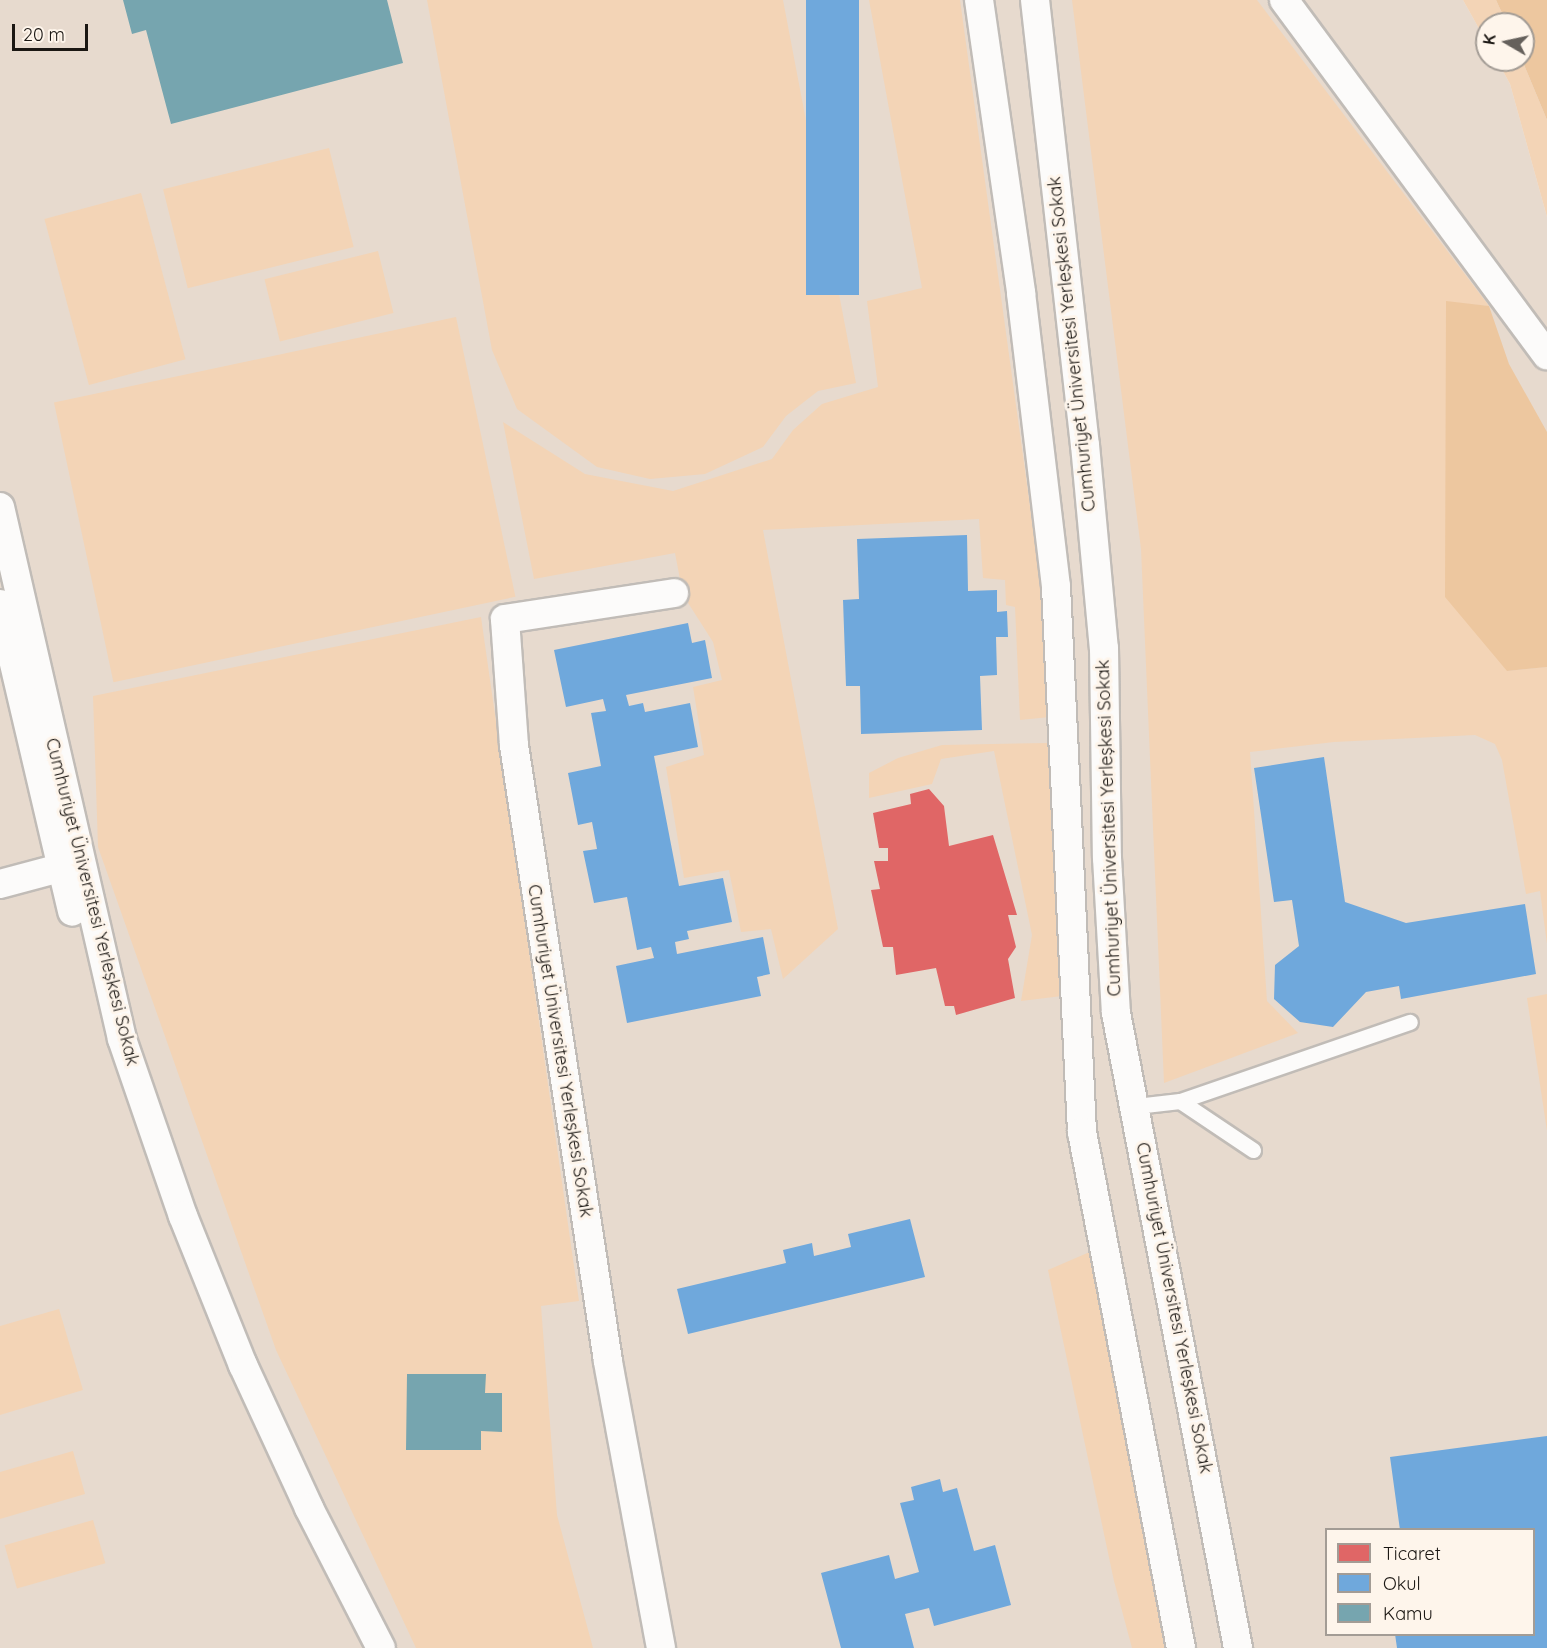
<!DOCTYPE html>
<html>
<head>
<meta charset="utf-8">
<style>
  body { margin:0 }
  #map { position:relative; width:1547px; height:1648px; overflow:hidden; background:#eee7e1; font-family:Quicksand,sans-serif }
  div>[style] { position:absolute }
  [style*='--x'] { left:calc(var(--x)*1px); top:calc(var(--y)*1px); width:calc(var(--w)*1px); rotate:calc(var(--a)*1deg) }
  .built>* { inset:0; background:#e7dace }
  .green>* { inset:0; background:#f3d4b6; transform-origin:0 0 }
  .forest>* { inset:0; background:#edc79f }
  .shops>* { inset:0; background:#e06666 }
  .schools>* { inset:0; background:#6fa8dc; transform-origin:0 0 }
  .public>* { inset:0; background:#76a5af }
  .roads { filter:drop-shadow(2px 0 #c1bcb7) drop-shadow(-2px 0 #c1bcb7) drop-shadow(0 2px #c1bcb7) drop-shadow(0 -2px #c1bcb7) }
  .service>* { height:15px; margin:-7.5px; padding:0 7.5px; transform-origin:7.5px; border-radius:7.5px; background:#fcfbfa }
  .minor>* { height:28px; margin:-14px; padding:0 14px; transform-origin:14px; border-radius:14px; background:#fcfbfa }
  span { translate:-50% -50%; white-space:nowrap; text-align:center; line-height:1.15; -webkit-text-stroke:6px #fef5eb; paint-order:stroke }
  .street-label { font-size:18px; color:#1b1713 }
  .legend { position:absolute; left:1325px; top:1528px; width:210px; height:108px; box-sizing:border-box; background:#fef5eb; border:2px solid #a39c95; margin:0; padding:8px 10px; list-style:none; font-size:18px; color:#1b1713 }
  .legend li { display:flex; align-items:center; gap:12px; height:30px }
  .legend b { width:30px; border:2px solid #a39c95 }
  .north { position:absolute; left:1475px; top:12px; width:60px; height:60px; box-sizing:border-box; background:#fef5eb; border:2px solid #a39c95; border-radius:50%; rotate:279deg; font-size:16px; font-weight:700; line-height:24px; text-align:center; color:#1b1713 }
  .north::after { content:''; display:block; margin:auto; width:21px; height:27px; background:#65605b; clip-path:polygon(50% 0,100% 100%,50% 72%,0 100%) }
  .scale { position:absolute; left:12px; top:24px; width:76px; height:27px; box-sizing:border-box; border:3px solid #1b1713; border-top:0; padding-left:8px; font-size:18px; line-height:21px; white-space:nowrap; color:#1b1713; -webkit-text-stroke:4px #fef5eb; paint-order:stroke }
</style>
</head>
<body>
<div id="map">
  <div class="built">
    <i style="clip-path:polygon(evenodd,0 0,1463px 0,1487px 43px,1487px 60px,1497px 60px,1510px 84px,1547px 217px,1547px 1648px,0 1648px,0 0,1326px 1530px,1534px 1530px,1534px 1634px,1326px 1634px,1326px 1530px)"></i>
  </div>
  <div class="green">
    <i style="clip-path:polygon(427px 0,783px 0,856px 383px,818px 391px,786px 416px,763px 447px,705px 474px,650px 479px,597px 467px,517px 409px,492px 350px)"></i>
    <i style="clip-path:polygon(869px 0,960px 0,1040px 579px,1050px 717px,1020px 720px,1015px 607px,1006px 605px,1005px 580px,983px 578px,979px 519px,763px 530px,838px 929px,783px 979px,771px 929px,741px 932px,729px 870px,684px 878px,666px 767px,704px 755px,693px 687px,722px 680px,713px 642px,683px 595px,675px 553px,534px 579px,503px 422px,585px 474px,673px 491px,772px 459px,793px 430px,822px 404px,878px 387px,867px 301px,922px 288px)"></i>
    <i style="clip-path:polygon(1072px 0,1257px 0,1489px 306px,1446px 302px,1507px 671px,1547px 667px,1547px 944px,1540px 891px,1526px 894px,1502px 760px,1495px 744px,1475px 735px,1334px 742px,1250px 752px,1267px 1001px,1298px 1033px,1164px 1083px,1141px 549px)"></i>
    <i style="clip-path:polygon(1463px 0,1496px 0,1507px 24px,1487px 24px,1487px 43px)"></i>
    <i style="clip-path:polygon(1497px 60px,1522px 60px,1547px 120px,1547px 217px,1510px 84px)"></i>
    <i style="left:329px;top:148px;width:102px;height:171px;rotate:76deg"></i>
    <i style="left:141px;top:193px;width:172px;height:100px;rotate:75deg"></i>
    <i style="left:378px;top:251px;width:64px;height:117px;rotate:76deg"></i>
    <i style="left:456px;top:317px;width:286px;height:411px;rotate:78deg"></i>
    <i style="clip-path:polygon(481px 617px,579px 1301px,541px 1306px,557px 1515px,593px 1648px,416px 1648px,276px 1350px,98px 847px,93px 696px)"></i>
    <i style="clip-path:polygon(1048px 743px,1062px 996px,1021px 1001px,1032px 935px,994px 751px,941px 759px,932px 784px,869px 798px,869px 773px,898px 758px,942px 745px)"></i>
    <i style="clip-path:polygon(1547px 994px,1547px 1131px,1527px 998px)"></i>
    <i style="clip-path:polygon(1092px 1251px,1171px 1648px,1132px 1648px,1114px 1581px,1048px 1270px)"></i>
    <i style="clip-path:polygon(59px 1309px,83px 1390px,0 1415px,0 1326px)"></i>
    <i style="clip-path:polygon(73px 1451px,85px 1494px,0 1519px,0 1472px)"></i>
    <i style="left:93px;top:1520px;width:45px;height:92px;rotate:74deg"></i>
  </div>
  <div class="forest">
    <i style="clip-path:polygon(1496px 0,1547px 0,1547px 120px,1522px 60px,1523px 24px,1507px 24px)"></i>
    <i style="clip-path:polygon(1446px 301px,1489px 306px,1509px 364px,1547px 432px,1547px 667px,1507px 671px,1445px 597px)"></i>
  </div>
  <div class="shops">
    <i style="clip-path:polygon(929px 789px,944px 806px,949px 846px,993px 835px,1017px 915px,1008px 915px,1016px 947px,1008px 959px,1015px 998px,956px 1015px,954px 1006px,945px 1006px,936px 968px,896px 975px,893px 947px,883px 947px,871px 890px,880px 889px,874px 861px,888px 861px,888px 848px,879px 848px,873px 813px,911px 804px,910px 794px)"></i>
  </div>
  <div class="schools">
    <i style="left:806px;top:0;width:53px;height:295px"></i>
    <i style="clip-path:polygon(967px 535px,968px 591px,997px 590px,997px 612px,1007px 611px,1008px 637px,996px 637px,997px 675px,980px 676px,982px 730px,861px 734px,860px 686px,846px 686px,843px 600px,859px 599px,857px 539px)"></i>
    <i style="clip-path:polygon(688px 623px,692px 643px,705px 640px,712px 678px,626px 695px,629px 706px,643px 703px,645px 712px,690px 703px,698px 747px,654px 756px,679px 886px,723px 878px,732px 922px,687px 931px,689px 939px,675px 942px,677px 954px,763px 937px,770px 974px,757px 977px,761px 996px,627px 1023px,616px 966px,654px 958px,651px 947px,637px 950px,627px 897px,594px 903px,583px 851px,597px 849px,592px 822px,578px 825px,568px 773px,601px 766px,591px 713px,606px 711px,603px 699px,566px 707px,554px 650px)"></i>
    <i style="clip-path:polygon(1324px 757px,1345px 902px,1406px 923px,1525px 904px,1536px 974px,1401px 999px,1399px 986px,1366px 992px,1333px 1027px,1300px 1022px,1274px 999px,1275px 965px,1299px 946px,1292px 900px,1274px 902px,1254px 768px)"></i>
    <i style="clip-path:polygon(910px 1219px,925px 1277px,688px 1334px,677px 1289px,786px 1263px,783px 1250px,812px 1243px,814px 1256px,851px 1247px,848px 1234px)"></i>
    <i style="clip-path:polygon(1547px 1436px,1547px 1648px,1397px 1648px,1395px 1634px,1534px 1634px,1534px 1530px,1400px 1530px,1390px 1457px)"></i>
    <i style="clip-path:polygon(940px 1479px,943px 1492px,957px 1488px,974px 1551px,995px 1545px,1011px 1605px,934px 1626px,929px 1608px,905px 1614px,914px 1648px,841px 1648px,821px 1573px,889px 1555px,895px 1579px,919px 1572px,900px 1503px,914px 1500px,911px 1487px)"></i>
  </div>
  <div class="public">
    <i style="clip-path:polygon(123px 0,387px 0,403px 63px,171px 124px,146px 30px,132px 34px)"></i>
    <i style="clip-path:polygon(407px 1374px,486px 1374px,485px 1393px,502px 1393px,502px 1432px,481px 1431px,481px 1450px,406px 1450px)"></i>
  </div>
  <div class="roads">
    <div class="service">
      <i style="--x:1180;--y:1101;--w:243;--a:-19"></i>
      <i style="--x:1136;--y:1106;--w:44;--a:-6.5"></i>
      <i style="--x:1180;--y:1101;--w:88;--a:33.9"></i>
    </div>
    <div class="minor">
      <i style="--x:979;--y:0;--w:296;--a:81.8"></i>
      <i style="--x:1021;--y:293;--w:296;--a:83.2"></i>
      <i style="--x:1056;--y:587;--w:546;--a:87.27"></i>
      <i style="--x:1082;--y:1132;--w:525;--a:79.14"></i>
      <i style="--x:1035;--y:0;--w:448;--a:83.6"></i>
      <i style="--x:1085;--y:445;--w:204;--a:84.7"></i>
      <i style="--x:1104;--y:648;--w:210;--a:89.2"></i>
      <i style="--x:1107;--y:858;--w:155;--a:86.7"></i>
      <i style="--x:1116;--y:1013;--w:647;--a:79.12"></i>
      <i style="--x:1284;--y:0;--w:442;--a:53.5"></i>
      <i style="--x:0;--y:507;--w:546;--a:77.08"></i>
      <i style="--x:122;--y:1039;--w:187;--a:71"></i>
      <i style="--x:183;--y:1216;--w:161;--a:68.1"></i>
      <i style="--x:243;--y:1365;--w:157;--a:65.2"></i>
      <i style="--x:309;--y:1508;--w:157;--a:62.8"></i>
      <i style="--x:0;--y:604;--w:316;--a:76.8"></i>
      <i style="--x:0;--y:884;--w:62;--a:-14.9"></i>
      <i style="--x:661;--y:1648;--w:292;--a:-100.5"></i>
      <i style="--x:608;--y:1361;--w:623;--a:-98.68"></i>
      <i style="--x:514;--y:745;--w:126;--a:-94.1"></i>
      <i style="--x:505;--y:619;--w:171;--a:-8.7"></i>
    </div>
  </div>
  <div class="street-label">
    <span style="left:1072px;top:344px;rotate:-96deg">Cumhuriyet Üniversitesi Yerleşkesi Sokak</span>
    <span style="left:1109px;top:828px;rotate:-92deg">Cumhuriyet Üniversitesi Yerleşkesi Sokak</span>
    <span style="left:92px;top:902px;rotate:76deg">Cumhuriyet Üniversitesi Yerleşkesi Sokak</span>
    <span style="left:560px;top:1051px;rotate:81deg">Cumhuriyet Üniversitesi Yerleşkesi Sokak</span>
    <span style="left:1174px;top:1308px;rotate:79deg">Cumhuriyet Üniversitesi Yerleşkesi Sokak</span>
  </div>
  <ul class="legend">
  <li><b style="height:16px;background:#e06666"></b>Ticaret</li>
  <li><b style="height:16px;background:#6fa8dc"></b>Okul</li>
  <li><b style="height:16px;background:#76a5af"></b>Kamu</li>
  </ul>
  <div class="north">K</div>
  <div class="scale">20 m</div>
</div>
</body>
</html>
